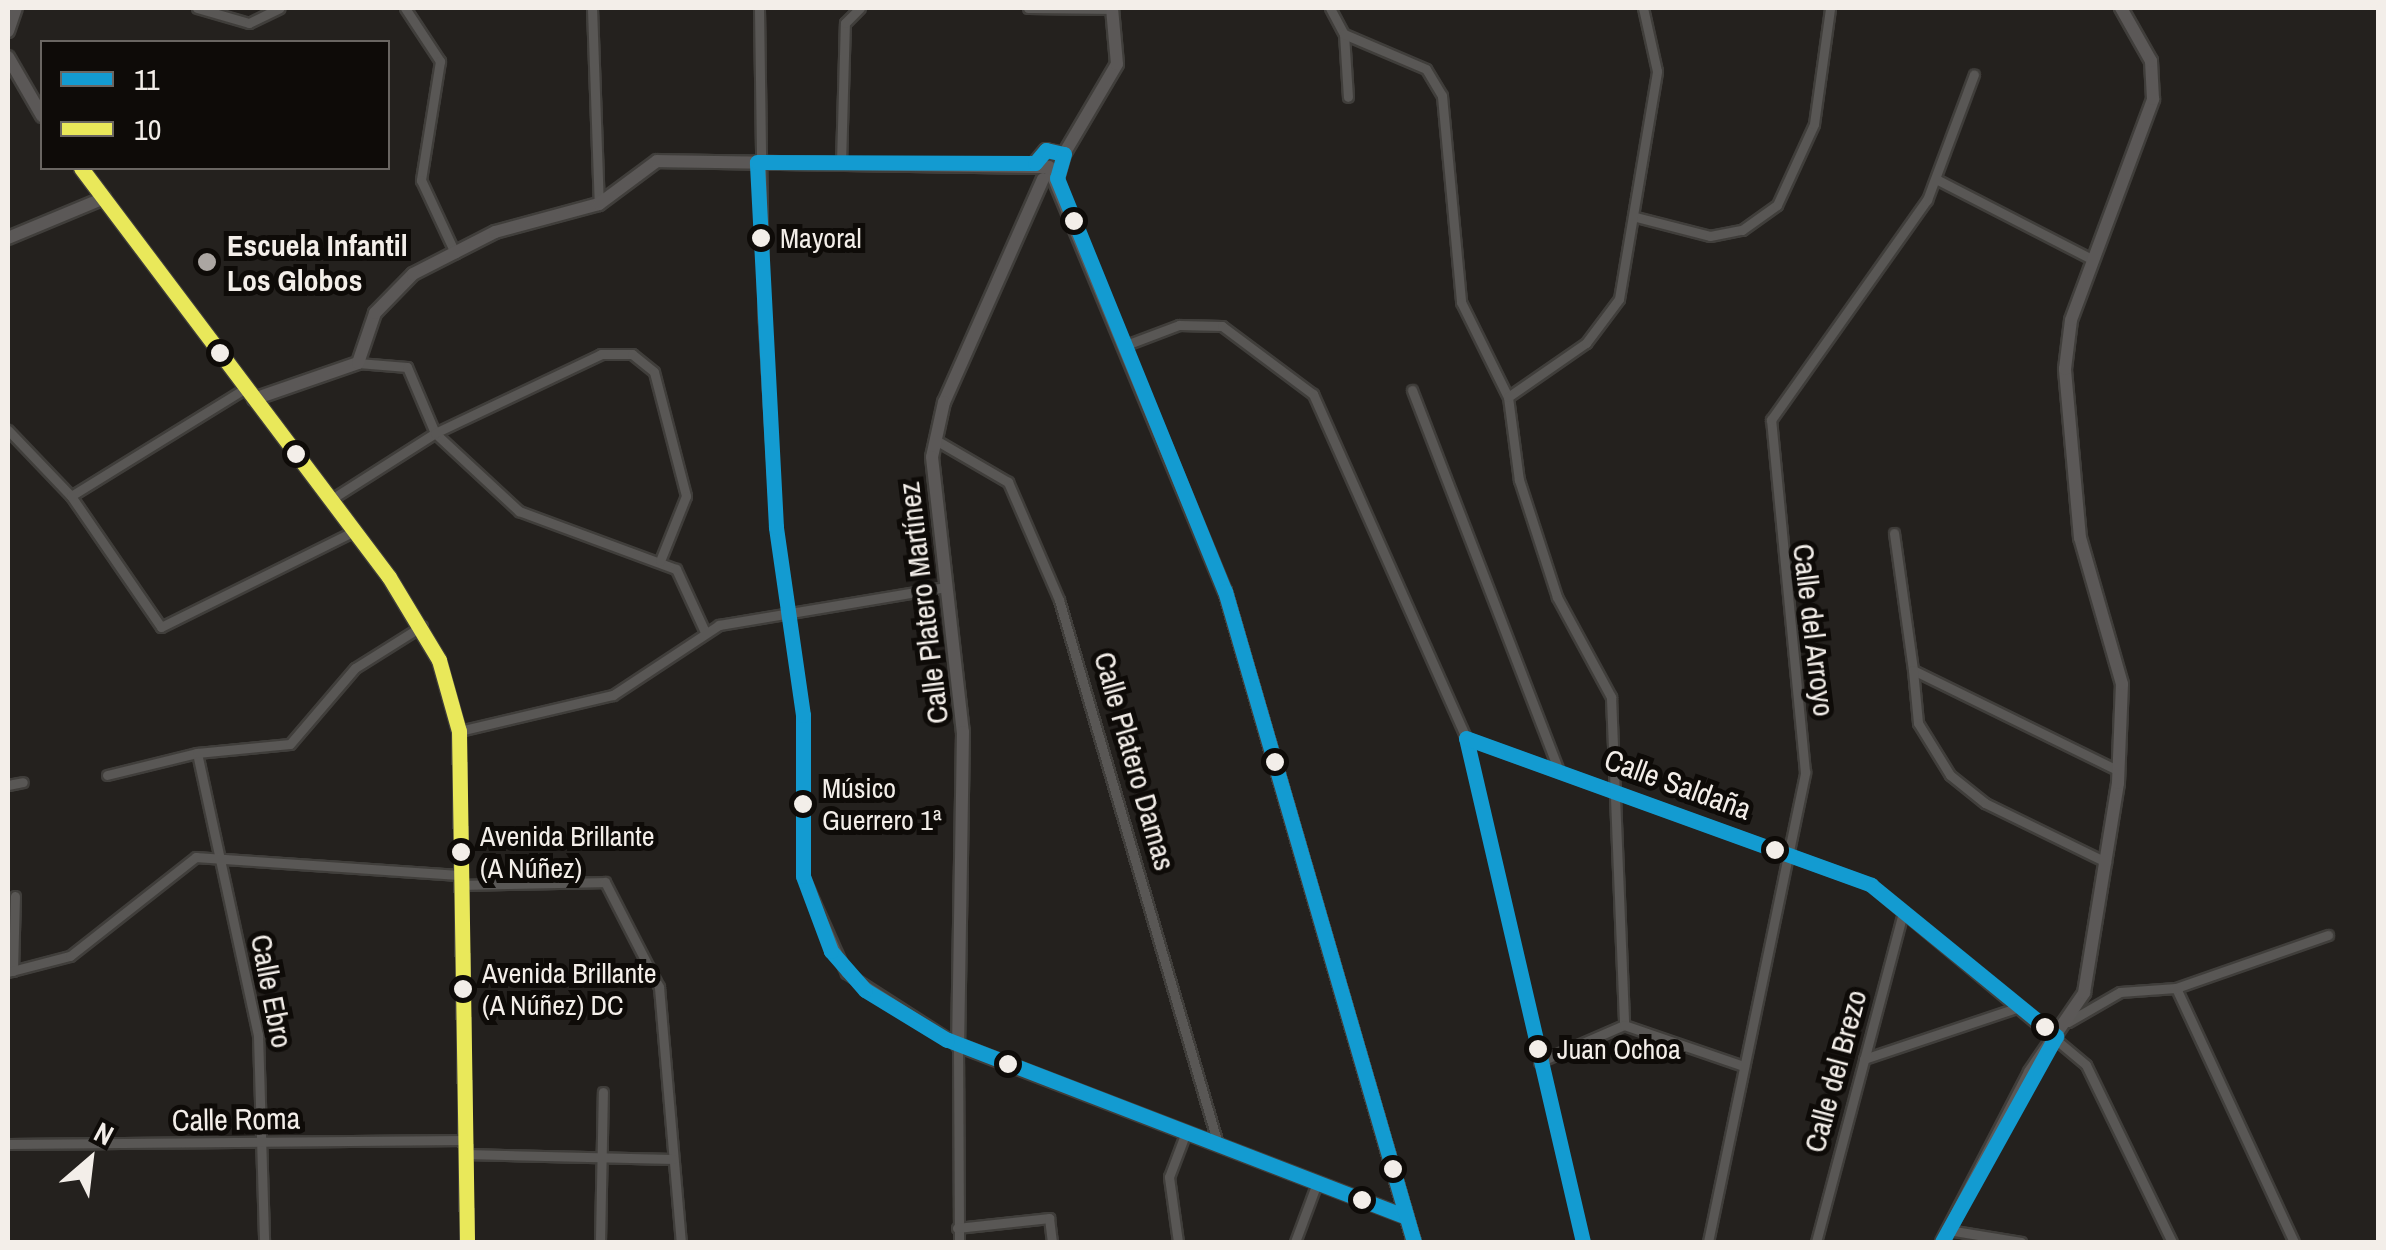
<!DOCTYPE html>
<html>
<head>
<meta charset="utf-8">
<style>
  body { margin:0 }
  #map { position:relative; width:2386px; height:1250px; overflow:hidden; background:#24211e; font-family:"Archivo Narrow",sans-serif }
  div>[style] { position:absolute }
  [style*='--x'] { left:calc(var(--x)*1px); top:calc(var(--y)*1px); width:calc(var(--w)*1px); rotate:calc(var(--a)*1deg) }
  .roads { filter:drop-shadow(2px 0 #403e3b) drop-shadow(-2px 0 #403e3b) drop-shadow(0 2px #403e3b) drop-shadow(0 -2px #403e3b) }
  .street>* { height:9px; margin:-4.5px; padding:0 4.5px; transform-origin:4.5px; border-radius:4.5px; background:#595755 }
  .secondary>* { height:12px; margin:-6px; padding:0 6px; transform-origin:6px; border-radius:6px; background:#5b5857 }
  .bus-1>* { height:15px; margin:-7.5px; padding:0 7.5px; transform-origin:7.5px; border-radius:7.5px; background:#139bd1 }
  .bus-2>* { height:15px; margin:-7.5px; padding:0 7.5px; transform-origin:7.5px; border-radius:7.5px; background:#e9e85a }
  .dots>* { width:28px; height:28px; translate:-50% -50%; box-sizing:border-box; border:5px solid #0e0b08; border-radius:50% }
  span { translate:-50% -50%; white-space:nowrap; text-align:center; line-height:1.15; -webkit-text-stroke:10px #0e0b08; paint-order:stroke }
  .bus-label { font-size:28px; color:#f3eee9 }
  .left { translate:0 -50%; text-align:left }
  .poi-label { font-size:30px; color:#f3eee9; font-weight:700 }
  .street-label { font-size:30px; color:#f3eee9 }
  .frame { position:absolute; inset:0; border:10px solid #f3eee9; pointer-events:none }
  .legend { position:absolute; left:40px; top:40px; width:350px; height:130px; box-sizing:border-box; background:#0e0b08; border:2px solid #6a6662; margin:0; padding:12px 18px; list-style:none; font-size:30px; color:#f3eee9 }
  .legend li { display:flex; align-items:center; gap:20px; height:50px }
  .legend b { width:50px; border:2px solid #6a6662 }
  .north { position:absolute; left:40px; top:1110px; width:100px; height:100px; -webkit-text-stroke:8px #0e0b08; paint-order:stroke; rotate:28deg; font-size:28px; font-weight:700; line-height:40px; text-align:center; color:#f3eee9 }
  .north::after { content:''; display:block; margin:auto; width:35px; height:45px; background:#f3eee9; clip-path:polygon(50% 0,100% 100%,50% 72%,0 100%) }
</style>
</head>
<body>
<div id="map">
  <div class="roads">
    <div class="street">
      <i style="--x:197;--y:8;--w:54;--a:16.1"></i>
      <i style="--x:249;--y:23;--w:34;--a:-26"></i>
      <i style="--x:405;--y:8;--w:64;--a:56.6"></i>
      <i style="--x:440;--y:61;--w:121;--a:99.1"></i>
      <i style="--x:421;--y:180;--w:81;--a:65"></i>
      <i style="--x:592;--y:8;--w:196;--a:88"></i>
      <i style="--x:759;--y:8;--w:301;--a:89.2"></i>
      <i style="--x:763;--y:309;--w:218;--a:86.6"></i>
      <i style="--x:776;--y:527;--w:190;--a:81.8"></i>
      <i style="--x:803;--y:715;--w:161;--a:90"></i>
      <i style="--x:803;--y:876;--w:106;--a:66.1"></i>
      <i style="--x:846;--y:973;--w:133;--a:32.7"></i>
      <i style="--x:958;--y:1045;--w:197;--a:89.7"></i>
      <i style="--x:1028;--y:8;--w:84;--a:0.7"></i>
      <i style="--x:1330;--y:8;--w:30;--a:62"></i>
      <i style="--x:1344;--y:34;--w:63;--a:86.4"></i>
      <i style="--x:1344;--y:34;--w:89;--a:23.1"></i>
      <i style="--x:1426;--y:69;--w:31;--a:59"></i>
      <i style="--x:1442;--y:96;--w:207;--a:84.7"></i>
      <i style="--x:1461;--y:302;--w:106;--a:63.7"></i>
      <i style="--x:1508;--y:397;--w:84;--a:82.5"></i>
      <i style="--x:1519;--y:480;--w:123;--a:72"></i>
      <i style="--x:1557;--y:597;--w:114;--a:61.6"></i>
      <i style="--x:1611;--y:697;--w:328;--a:87.7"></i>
      <i style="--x:841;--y:163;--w:140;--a:-88.4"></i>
      <i style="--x:845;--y:23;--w:21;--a:-45"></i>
      <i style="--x:1938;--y:180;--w:173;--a:27.2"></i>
      <i style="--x:1636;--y:217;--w:76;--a:14.4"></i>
      <i style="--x:1710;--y:236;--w:33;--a:-11"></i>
      <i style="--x:1742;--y:230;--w:43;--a:-35.5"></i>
      <i style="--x:1777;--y:205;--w:89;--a:-65.4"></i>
      <i style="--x:1814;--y:124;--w:117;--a:-82.1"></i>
      <i style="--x:1126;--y:345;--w:57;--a:-20.7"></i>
      <i style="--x:1179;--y:325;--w:43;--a:1.3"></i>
      <i style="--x:1222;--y:326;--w:114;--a:36.8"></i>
      <i style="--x:1313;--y:394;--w:376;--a:66"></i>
      <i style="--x:1466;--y:738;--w:517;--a:76.93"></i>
      <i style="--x:358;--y:363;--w:49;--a:4.7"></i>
      <i style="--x:407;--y:367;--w:72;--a:67"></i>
      <i style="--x:435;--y:433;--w:115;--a:42.9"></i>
      <i style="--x:519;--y:511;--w:167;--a:20.3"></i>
      <i style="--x:676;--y:569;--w:67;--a:65.3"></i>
      <i style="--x:1412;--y:390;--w:405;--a:68.9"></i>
      <i style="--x:1508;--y:397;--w:95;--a:-34.7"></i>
      <i style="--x:1586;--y:343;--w:55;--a:-53.1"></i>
      <i style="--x:1619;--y:299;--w:231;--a:-80.5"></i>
      <i style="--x:1657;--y:71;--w:65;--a:-102.5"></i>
      <i style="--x:8;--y:430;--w:91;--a:46.3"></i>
      <i style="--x:71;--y:496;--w:159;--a:55.5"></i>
      <i style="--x:161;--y:627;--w:216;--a:-26.4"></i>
      <i style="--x:934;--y:439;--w:86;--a:30.2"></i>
      <i style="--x:1008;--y:482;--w:129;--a:66.6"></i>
      <i style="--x:1059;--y:600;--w:567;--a:73.71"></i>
      <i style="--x:71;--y:496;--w:206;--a:-31.7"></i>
      <i style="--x:330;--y:500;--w:125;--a:-32.5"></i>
      <i style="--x:435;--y:433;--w:184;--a:-25.4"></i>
      <i style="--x:601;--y:354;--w:31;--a:0"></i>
      <i style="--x:632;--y:354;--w:28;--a:39"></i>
      <i style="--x:654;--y:372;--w:128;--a:75.5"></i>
      <i style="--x:686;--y:496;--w:70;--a:111.8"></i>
      <i style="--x:1894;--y:533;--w:138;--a:82.1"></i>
      <i style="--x:1913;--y:670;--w:229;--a:26.1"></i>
      <i style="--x:1913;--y:670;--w:53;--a:84.6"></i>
      <i style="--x:1918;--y:723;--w:61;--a:58.4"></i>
      <i style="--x:1950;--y:775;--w:45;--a:38.7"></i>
      <i style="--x:1985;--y:803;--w:135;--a:26"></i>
      <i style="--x:459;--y:731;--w:158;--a:-13.2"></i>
      <i style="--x:613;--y:695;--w:127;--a:-33.4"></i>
      <i style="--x:719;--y:625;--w:230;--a:-9.5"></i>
      <i style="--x:1466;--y:738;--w:431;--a:19.9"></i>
      <i style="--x:1871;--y:885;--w:280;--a:39.9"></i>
      <i style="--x:2086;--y:1065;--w:197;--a:64.1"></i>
      <i style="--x:197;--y:753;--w:289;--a:77.8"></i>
      <i style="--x:258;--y:1035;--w:207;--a:88.3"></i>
      <i style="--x:107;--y:775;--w:93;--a:-13.7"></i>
      <i style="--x:197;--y:753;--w:93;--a:-5.5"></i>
      <i style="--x:290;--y:744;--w:100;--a:-49.5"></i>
      <i style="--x:355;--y:668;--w:79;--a:-32.1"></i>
      <i style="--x:8;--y:785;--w:15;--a:-11"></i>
      <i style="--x:462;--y:885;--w:143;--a:-1.2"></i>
      <i style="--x:605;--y:882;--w:118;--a:62.8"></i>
      <i style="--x:659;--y:987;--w:256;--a:85.1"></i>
      <i style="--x:13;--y:971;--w:75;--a:-88.5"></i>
      <i style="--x:8;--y:972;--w:64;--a:-14.5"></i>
      <i style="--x:70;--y:956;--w:160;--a:-38.2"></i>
      <i style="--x:196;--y:857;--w:266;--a:3.9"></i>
      <i style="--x:2176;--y:988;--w:280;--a:65.1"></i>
      <i style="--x:2068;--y:1022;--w:60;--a:-30"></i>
      <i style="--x:2120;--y:992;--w:56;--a:-4.1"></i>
      <i style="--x:2176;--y:988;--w:161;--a:-19.2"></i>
      <i style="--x:1864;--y:1059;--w:163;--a:-18.5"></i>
      <i style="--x:1539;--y:1062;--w:93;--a:-23.5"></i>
      <i style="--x:1624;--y:1025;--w:127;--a:18.9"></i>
      <i style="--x:8;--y:1144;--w:457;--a:-0.5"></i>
      <i style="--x:466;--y:1154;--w:207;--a:1.4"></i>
      <i style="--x:957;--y:1228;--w:93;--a:-6.2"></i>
      <i style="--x:1049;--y:1218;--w:24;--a:83"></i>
      <i style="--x:1948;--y:1230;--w:74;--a:9.3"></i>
      <i style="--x:600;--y:1242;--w:150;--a:-88.9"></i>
      <i style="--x:1178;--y:1242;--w:66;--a:-97.9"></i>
      <i style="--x:1169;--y:1177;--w:48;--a:-69.3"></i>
      <i style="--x:1295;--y:1242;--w:63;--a:-69.6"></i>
      <i style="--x:1708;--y:1242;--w:480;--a:-78.3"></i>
      <i style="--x:1805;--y:772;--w:354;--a:-95.5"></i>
      <i style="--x:1771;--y:420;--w:270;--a:-54.7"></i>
      <i style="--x:1927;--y:200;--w:134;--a:-69.5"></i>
      <i style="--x:1816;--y:1242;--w:341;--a:-75.2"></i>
    </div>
    <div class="secondary">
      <i style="--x:8;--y:31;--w:24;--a:-71"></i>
      <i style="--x:8;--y:57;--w:68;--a:60"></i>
      <i style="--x:1064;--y:154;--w:104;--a:-59.5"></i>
      <i style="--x:1117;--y:64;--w:56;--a:-95.1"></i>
      <i style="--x:1035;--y:163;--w:17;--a:-50"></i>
      <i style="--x:1046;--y:150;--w:18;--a:13"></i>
      <i style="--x:1064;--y:154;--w:25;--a:106"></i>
      <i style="--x:81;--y:168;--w:512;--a:53.02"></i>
      <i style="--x:389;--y:577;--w:97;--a:58.9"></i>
      <i style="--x:439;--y:660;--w:74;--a:74.3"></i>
      <i style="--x:459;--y:731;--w:511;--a:89.1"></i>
      <i style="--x:1043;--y:179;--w:244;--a:113.9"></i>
      <i style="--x:944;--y:402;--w:56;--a:102.3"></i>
      <i style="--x:932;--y:457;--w:277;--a:83.6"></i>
      <i style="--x:963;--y:732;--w:313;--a:90.9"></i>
      <i style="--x:958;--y:1045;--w:478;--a:21"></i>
      <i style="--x:8;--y:238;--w:104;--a:-22.6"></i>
      <i style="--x:254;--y:399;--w:110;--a:-19.1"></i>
      <i style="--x:358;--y:363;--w:53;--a:-71.2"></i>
      <i style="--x:375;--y:313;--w:54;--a:-45.7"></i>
      <i style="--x:413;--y:274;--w:92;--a:-27.1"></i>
      <i style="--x:495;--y:232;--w:108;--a:-15.1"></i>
      <i style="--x:599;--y:204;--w:72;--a:-36.6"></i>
      <i style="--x:657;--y:161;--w:392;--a:0.9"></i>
      <i style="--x:1049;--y:167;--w:459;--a:67.5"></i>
      <i style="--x:1225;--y:591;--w:678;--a:73.81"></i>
      <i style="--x:1942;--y:1242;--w:191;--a:-62.6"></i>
      <i style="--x:2030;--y:1072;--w:96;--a:-55.6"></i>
      <i style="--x:2084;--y:993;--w:213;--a:-80.8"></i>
      <i style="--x:2118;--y:783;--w:99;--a:-87.7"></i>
      <i style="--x:2122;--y:684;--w:152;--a:-106"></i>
      <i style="--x:2080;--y:538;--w:170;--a:-95.1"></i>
      <i style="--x:2065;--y:369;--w:49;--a:-83"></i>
      <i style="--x:2071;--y:320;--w:236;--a:-69.6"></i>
      <i style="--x:2153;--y:99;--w:38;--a:-93"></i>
      <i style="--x:2151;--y:61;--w:61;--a:-119.5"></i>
    </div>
  </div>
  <div class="bus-1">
    <i style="--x:1404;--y:1216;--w:490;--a:-158.9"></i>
    <i style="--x:947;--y:1040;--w:96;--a:-148.6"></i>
    <i style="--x:865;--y:990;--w:52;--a:-131.1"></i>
    <i style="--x:831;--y:951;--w:80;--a:-110.5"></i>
    <i style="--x:803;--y:876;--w:161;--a:-90"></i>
    <i style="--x:803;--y:715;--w:190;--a:-98.2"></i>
    <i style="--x:776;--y:527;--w:365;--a:-93"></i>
    <i style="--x:757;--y:162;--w:278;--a:0.2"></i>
    <i style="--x:1035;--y:163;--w:17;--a:-50"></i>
    <i style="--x:1046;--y:150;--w:18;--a:13"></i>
    <i style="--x:1064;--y:154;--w:25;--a:106"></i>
    <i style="--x:1057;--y:178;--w:446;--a:67.9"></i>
    <i style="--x:1225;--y:591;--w:678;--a:73.81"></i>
    <i style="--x:1583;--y:1242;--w:517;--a:-103.07"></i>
    <i style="--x:1466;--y:738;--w:431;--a:19.9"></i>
    <i style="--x:1871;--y:885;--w:239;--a:39.2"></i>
    <i style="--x:2056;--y:1036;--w:235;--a:119"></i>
  </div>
  <div class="bus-2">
    <i style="--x:81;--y:168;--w:512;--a:53.02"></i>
    <i style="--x:389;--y:577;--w:97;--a:58.9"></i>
    <i style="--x:439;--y:660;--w:74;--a:74.3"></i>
    <i style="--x:459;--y:731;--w:511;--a:89.1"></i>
  </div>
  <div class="dots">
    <i style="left:1074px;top:221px;background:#f3eee9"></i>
    <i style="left:761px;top:238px;background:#f3eee9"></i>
    <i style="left:207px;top:262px;background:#aba6a2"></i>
    <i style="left:220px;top:353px;background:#f3eee9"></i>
    <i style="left:296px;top:454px;background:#f3eee9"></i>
    <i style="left:1275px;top:762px;background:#f3eee9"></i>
    <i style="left:803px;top:804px;background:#f3eee9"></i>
    <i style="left:1775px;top:850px;background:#f3eee9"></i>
    <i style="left:461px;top:852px;background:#f3eee9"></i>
    <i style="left:463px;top:989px;background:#f3eee9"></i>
    <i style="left:2045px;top:1027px;background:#f3eee9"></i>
    <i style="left:1538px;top:1049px;background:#f3eee9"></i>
    <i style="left:1008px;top:1064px;background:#f3eee9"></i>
    <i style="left:1393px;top:1169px;background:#f3eee9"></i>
    <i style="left:1362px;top:1200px;background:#f3eee9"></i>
  </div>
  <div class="bus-label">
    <span class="left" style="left:780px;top:238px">Mayoral</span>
    <span class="left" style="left:822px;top:804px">Músico<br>Guerrero 1ª</span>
    <span class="left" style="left:480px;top:852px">Avenida Brillante<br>(A Núñez)</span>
    <span class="left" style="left:482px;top:989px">Avenida Brillante<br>(A Núñez) DC</span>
    <span class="left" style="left:1557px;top:1049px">Juan Ochoa</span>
  </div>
  <div class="poi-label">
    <span class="left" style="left:227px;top:262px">Escuela Infantil<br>Los Globos</span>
  </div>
  <div class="street-label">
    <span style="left:923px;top:603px;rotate:-97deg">Calle Platero Martínez</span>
    <span style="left:1814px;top:630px;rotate:83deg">Calle del Arroyo</span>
    <span style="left:1135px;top:761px;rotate:74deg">Calle Platero Damas</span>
    <span style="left:1678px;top:784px;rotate:20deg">Calle Saldaña</span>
    <span style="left:272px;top:991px;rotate:79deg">Calle Ebro</span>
    <span style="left:1835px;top:1071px;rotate:-75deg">Calle del Brezo</span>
    <span style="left:236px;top:1119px;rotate:-1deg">Calle Roma</span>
  </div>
  <div class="frame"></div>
  <ul class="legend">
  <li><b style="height:12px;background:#139bd1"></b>11</li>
  <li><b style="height:12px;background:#e9e85a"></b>10</li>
  </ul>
  <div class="north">N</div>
</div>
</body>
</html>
